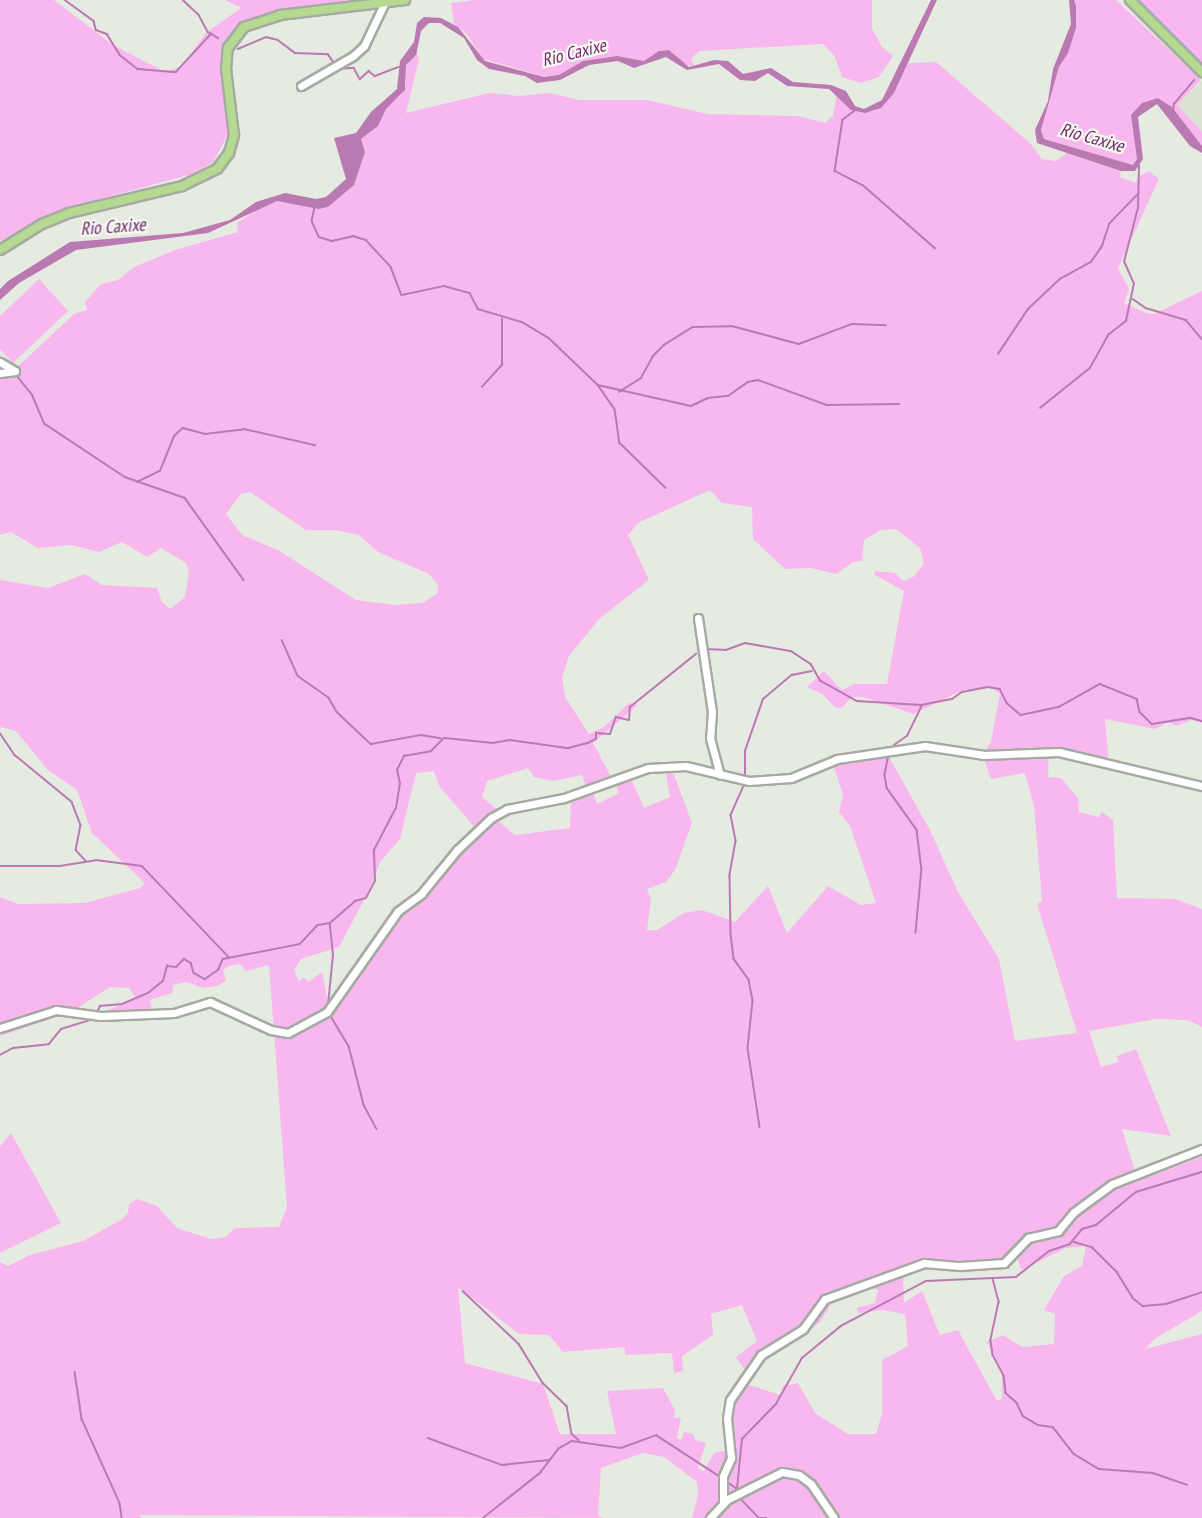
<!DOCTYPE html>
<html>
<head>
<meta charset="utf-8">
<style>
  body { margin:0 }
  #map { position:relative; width:1202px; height:1518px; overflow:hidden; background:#e6ebe1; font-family:"PT Sans Narrow",sans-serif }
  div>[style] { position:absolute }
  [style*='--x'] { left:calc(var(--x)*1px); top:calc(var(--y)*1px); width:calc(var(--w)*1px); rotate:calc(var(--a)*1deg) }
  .built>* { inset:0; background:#dae3d2 }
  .green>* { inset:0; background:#f8b8ef }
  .water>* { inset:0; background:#bb79b2 }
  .stream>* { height:1.5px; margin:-0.75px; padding:0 0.75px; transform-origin:0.75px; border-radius:0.75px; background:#bb79b2 }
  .roads { filter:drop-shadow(2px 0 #a6aba2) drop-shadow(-2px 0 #a6aba2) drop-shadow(0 2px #a6aba2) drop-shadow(0 -2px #a6aba2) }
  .minor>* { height:7px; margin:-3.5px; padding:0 3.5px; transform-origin:3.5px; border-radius:3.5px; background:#fff }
  .major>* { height:8px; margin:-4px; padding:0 4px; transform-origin:4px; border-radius:4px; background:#b5d991 }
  span { translate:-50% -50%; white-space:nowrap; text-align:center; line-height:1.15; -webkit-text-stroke:4.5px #f3f9ef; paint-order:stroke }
  .water-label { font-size:18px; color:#74256d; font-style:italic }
</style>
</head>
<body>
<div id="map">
  <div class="built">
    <i style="clip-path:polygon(1202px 81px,1202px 131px,1177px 105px)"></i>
  </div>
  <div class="green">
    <i style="clip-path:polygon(0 0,54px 0,113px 45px,165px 72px,182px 66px,206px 33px,241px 8px,225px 0,387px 0,266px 16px,240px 27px,221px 56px,232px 127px,213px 162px,192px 174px,59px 210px,0 241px)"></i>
    <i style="clip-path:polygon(474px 0,872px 0,872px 28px,882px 47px,893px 56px,879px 77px,861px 83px,842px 77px,834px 55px,823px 44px,699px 51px,691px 59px,695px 67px,682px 63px,671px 51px,662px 50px,644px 61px,617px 56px,583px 61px,559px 75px,545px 77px,483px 59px,467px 34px,454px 24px,451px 3px)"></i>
    <i style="clip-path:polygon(1074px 0,1116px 0,1201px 80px,1177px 105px,1202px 131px,1202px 146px,1172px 107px,1158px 98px,1142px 103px,1132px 115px,1137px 159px,1133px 165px,1044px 139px,1041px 130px,1059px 67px,1075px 33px)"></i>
    <i style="clip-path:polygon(1134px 0,1202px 0,1202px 66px,1198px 63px)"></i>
    <i style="clip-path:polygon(evenodd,417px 51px,419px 59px,406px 113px,489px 93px,519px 96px,550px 93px,579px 100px,647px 100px,708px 114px,798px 116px,825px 123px,833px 116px,837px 93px,853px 111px,874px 111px,894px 93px,908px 63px,936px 62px,1030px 143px,1042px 159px,1056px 161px,1067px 153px,1121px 171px,1120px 177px,1136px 183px,1138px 177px,1149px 171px,1159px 179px,1118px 268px,1129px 289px,1124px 303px,1146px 313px,1154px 314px,1202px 291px,1202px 723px,1191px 720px,1177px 726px,1168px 722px,1155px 729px,1105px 719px,1109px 766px,1054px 751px,1049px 754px,1048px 777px,1061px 778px,1078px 798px,1079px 812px,1099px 817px,1102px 812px,1113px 820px,1117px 898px,1175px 899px,1202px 909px,1202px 1027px,1187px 1020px,1156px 1019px,1089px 1031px,1101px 1067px,1118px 1062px,1117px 1056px,1136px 1049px,1171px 1136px,1122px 1129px,1134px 1168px,1149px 1177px,1202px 1157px,1202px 1311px,1156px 1338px,1145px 1349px,1202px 1334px,1202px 1518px,692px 1518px,698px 1495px,697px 1482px,664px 1457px,643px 1453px,601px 1468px,598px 1516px,604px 1518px,140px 1515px,141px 1518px,0 1518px,0 1262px,8px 1266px,30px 1255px,83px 1241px,121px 1220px,128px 1213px,129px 1204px,137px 1199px,157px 1206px,177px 1228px,211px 1239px,226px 1237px,235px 1228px,279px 1227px,287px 1207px,269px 965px,246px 971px,240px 964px,229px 966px,223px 970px,226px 981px,217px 986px,203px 988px,186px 982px,173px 985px,172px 993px,150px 1000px,152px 1012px,115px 1019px,98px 1014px,136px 999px,129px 988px,110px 987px,71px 1012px,0 1036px,0 897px,18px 904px,85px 903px,140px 888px,145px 883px,92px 833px,77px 790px,48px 770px,16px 731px,0 727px,0 580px,48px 588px,85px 574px,102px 585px,157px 588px,162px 602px,170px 609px,185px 597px,189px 572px,186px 563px,161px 548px,147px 557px,122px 542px,99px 552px,71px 545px,38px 548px,11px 532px,0 535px,0 355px,14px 370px,74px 314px,87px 310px,85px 302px,101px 284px,118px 280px,134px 267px,175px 250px,238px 232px,237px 223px,266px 204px,283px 200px,319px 209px,328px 207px,354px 185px,365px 152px,361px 139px,372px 131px,385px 109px,401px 95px,406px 86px,406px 65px,417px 51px,710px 490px,722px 503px,752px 507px,753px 539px,785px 569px,811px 568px,836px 574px,853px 562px,862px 561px,864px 540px,881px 530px,896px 529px,920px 548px,924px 564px,913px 577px,903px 581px,895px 573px,875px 571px,875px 575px,904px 591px,887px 684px,854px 684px,842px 690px,824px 671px,807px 687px,822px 694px,836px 708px,843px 707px,852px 697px,863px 697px,913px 714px,963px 690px,990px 687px,1000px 694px,991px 741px,983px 756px,991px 779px,1025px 773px,1034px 806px,1042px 901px,1037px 904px,1077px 1033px,1015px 1041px,999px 959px,958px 892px,930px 830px,884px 748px,832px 761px,843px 795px,839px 812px,850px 826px,876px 903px,861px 905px,828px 886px,787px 933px,768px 886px,735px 922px,702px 910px,684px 913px,657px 930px,647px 930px,651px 899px,647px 889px,666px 882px,675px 870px,692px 823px,671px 767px,665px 767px,670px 797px,644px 808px,630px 776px,614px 781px,619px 793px,597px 804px,592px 789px,613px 780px,593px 743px,638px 705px,629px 703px,604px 727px,589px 734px,565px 697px,562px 677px,569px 656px,599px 619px,649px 580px,628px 535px,638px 523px,710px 490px,417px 51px,250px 492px,306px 530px,334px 530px,359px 535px,378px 552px,429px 574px,438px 585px,437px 594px,422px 603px,395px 605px,356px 600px,278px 550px,242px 535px,226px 514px,241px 494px,250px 492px,417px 51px,528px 768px,534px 777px,553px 781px,582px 775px,587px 789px,571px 796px,570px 828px,515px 835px,496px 819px,498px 810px,482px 797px,487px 781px,528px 768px,417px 51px,434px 771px,439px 786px,477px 830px,381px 936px,330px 1014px,322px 972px,308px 982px,304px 977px,299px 981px,294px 970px,301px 959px,339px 947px,371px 887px,380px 862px,400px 839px,416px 773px,434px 771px,417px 51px,1086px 1246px,1082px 1266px,1064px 1276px,1044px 1310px,1055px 1314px,1054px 1344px,1022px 1347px,1003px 1335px,987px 1342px,1002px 1372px,1002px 1399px,997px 1401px,958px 1330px,940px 1335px,922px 1291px,904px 1303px,903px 1276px,922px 1267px,1000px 1266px,1018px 1259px,1021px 1270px,1066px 1248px,1086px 1246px,417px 51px,458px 1287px,519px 1334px,549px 1335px,563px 1352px,624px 1347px,626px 1355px,672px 1353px,674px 1373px,683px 1371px,682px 1356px,713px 1335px,711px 1314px,742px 1305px,757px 1341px,736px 1357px,746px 1372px,820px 1322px,834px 1299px,874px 1288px,878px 1290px,875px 1303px,857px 1308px,858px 1313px,882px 1310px,905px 1314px,908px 1346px,882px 1360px,882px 1414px,876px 1434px,848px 1434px,815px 1413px,798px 1383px,783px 1386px,780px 1395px,744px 1383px,734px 1401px,732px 1449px,714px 1453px,704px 1471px,698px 1468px,706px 1443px,695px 1440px,693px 1434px,684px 1432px,681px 1440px,677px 1438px,681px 1418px,674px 1418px,675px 1410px,663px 1388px,607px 1391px,616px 1434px,560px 1434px,543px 1384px,465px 1363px,458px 1287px)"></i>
    <i style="clip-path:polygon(39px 279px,68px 311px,13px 363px,0 349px,0 316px)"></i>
    <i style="clip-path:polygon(11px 1133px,61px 1223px,0 1253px,0 1146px)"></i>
  </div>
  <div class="water">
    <i style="clip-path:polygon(931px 0,937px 0,894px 93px,881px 108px,865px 113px,851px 110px,829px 89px,787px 86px,768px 73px,755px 81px,740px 80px,719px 64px,687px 70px,666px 57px,634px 68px,618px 61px,589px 65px,560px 80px,537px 83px,525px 76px,489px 69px,477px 60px,464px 38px,440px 23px,429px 23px,421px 31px,416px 55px,406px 65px,405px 90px,386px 109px,378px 126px,361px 139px,365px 152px,354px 185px,328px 207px,319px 209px,277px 201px,208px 233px,76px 250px,19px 283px,0 300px,0 289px,8px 281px,70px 242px,183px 233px,230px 220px,256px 202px,285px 193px,316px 199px,326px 197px,346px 179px,334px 138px,356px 133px,371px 112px,397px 89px,400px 61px,414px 42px,417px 23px,424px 17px,441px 18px,458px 27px,485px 61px,544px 77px,559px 75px,583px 61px,617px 56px,644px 61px,659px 51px,669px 50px,689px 67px,714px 60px,728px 61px,743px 74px,771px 68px,793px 82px,831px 85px,846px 91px,855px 106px,864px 109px,882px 100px)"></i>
    <i style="clip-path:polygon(1069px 0,1074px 0,1076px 6px,1076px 28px,1068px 53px,1059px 67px,1041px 130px,1044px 139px,1133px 165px,1137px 159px,1131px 115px,1142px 103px,1158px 98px,1172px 107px,1202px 146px,1202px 153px,1190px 146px,1157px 104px,1138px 117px,1143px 159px,1135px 171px,1121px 171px,1037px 143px,1035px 130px,1048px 101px,1053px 69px,1071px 24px)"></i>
  </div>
  <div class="stream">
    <i style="--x:65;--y:0;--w:36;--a:36"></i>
    <i style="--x:94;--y:21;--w:9;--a:77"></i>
    <i style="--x:96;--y:30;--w:12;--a:20"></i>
    <i style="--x:107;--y:34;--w:25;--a:58"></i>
    <i style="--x:120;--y:55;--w:23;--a:38"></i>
    <i style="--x:138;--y:69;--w:38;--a:5"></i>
    <i style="--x:176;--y:72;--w:52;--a:-47.4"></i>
    <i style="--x:183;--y:0;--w:22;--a:43"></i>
    <i style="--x:199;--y:15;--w:19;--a:62"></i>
    <i style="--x:208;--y:32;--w:12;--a:31"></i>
    <i style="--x:238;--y:49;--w:30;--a:-23"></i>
    <i style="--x:266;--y:37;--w:12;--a:14"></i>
    <i style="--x:278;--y:40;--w:21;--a:37"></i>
    <i style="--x:295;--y:53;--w:33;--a:2"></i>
    <i style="--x:328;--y:54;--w:11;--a:56"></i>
    <i style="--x:338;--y:69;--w:16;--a:-4"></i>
    <i style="--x:354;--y:68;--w:13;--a:61"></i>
    <i style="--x:360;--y:79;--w:12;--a:-42"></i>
    <i style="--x:369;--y:71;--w:8;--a:40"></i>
    <i style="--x:375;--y:76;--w:25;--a:-21"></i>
    <i style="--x:855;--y:111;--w:15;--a:143"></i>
    <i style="--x:843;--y:120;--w:52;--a:98.9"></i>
    <i style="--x:835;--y:171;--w:31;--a:27"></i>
    <i style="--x:863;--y:185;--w:96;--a:41.2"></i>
    <i style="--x:1173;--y:111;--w:7;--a:-82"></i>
    <i style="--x:1174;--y:104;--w:31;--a:-50"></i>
    <i style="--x:315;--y:208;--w:13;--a:103"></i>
    <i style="--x:312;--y:221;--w:17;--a:66"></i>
    <i style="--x:319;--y:237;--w:14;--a:17"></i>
    <i style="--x:332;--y:241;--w:22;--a:-13"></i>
    <i style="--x:353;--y:236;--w:14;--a:17"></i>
    <i style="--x:366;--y:240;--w:37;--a:47"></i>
    <i style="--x:391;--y:267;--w:30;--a:69"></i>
    <i style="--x:402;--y:295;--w:43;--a:-12.1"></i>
    <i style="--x:444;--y:286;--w:27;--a:15"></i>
    <i style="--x:470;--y:293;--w:18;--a:63"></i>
    <i style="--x:478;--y:309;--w:46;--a:16.5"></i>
    <i style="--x:522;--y:322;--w:31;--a:31"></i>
    <i style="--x:549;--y:338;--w:68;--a:43.8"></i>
    <i style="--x:598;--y:385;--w:29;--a:55"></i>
    <i style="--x:615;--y:409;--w:34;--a:82"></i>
    <i style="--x:620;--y:443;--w:64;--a:44.4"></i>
    <i style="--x:1133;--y:299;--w:16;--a:35"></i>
    <i style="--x:1146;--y:308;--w:42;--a:16.7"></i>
    <i style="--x:1186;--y:320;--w:25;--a:50"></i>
    <i style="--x:998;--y:354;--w:54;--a:-56.3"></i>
    <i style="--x:1028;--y:309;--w:44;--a:-43.2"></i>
    <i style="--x:1060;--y:279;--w:35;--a:-29"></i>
    <i style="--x:1091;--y:262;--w:19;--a:-55"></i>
    <i style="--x:1102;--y:246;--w:23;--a:-72"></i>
    <i style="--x:1109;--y:224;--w:42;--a:-46"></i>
    <i style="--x:18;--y:377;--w:22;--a:51"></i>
    <i style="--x:32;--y:394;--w:33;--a:67"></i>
    <i style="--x:45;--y:424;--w:96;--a:33.5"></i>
    <i style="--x:125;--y:477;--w:64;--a:19.3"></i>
    <i style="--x:185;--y:498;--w:101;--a:54.3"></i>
    <i style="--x:598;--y:385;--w:95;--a:12.7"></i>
    <i style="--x:691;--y:406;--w:19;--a:-25"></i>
    <i style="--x:708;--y:398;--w:20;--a:-6"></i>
    <i style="--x:728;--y:396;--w:24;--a:-35"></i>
    <i style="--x:748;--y:382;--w:10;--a:-11"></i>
    <i style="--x:758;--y:380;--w:73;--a:19.9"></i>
    <i style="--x:827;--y:405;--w:72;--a:-0.8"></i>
    <i style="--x:482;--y:387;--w:30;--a:-48"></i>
    <i style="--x:502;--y:365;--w:46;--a:-90"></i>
    <i style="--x:619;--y:392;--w:26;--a:-32"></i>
    <i style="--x:641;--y:378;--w:25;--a:-61"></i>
    <i style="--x:653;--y:356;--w:16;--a:-45"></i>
    <i style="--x:664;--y:345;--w:34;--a:-32"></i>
    <i style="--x:693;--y:327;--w:39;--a:-1"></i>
    <i style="--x:732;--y:326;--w:69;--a:15"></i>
    <i style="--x:799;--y:344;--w:57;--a:-20.7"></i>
    <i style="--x:852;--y:324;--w:34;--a:2"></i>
    <i style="--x:1040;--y:408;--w:64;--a:-38.7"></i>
    <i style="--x:1090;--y:368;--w:38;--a:-61"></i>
    <i style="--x:1108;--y:335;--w:23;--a:-38"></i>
    <i style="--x:1126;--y:321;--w:38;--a:-78"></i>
    <i style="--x:1134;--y:284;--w:24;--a:-114"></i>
    <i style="--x:1124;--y:262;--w:56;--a:-75.5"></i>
    <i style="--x:1138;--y:208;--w:42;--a:-88.6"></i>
    <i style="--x:137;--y:482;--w:25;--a:-26"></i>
    <i style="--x:160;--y:471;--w:38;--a:-68"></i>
    <i style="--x:174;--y:436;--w:12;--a:-42"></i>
    <i style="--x:183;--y:428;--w:23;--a:15"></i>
    <i style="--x:205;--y:434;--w:39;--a:-7"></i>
    <i style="--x:244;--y:429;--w:73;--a:12.7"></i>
    <i style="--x:282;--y:640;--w:39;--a:66"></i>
    <i style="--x:298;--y:676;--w:38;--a:35"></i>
    <i style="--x:329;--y:698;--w:16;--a:60"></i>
    <i style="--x:337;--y:712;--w:47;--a:43.3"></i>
    <i style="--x:371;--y:744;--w:51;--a:-10.2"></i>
    <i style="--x:421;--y:735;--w:20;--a:9"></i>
    <i style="--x:706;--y:649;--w:20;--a:3"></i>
    <i style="--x:726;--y:650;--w:20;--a:-20"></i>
    <i style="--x:745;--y:643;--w:47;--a:9.9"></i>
    <i style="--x:791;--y:651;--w:24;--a:33"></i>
    <i style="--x:811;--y:664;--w:20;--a:60"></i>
    <i style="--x:821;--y:681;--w:41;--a:29.1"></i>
    <i style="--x:857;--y:701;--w:64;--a:3.6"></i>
    <i style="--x:921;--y:705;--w:32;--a:-11"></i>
    <i style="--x:952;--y:699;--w:12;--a:-35"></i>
    <i style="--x:962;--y:692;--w:26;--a:-11"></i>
    <i style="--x:988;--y:687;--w:12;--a:9"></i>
    <i style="--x:1000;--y:689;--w:16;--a:63"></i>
    <i style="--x:1007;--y:703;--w:18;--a:41"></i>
    <i style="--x:1021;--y:715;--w:39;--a:-12"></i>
    <i style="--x:1059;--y:707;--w:47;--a:-29.3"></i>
    <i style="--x:1100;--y:684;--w:40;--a:22"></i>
    <i style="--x:1137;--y:699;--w:13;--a:77"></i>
    <i style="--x:1140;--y:712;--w:17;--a:45"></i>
    <i style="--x:1152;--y:724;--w:39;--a:-9"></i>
    <i style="--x:1191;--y:718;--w:11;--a:15"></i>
    <i style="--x:0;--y:733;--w:27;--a:56"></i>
    <i style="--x:15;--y:755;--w:74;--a:39.5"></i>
    <i style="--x:72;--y:802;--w:25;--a:69"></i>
    <i style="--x:81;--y:825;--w:25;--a:101"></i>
    <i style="--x:76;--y:850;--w:15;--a:48"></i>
    <i style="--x:445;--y:738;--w:48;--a:5.9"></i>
    <i style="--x:493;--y:743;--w:17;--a:-10"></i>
    <i style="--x:510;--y:740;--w:59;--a:7.9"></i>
    <i style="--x:568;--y:748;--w:21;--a:-14"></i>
    <i style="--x:588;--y:743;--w:9;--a:-27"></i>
    <i style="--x:596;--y:739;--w:6;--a:-90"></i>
    <i style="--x:596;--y:733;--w:14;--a:4"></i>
    <i style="--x:610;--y:734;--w:18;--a:-71"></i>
    <i style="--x:616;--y:717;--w:13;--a:13"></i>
    <i style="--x:629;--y:720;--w:13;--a:-86"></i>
    <i style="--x:630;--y:707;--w:85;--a:-38.8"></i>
    <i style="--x:894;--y:745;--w:16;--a:-35"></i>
    <i style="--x:907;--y:736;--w:34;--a:-64"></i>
    <i style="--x:889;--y:754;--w:21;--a:101"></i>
    <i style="--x:885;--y:775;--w:13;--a:81"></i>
    <i style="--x:887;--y:788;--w:52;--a:54.5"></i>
    <i style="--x:917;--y:830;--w:38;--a:83"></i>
    <i style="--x:922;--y:868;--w:65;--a:95.3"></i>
    <i style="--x:745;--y:776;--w:25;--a:-90"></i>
    <i style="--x:745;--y:751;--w:55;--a:-70.9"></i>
    <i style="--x:763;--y:699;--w:38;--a:-40"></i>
    <i style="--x:792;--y:675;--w:20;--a:-11"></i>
    <i style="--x:744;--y:786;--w:32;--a:114"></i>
    <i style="--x:731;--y:815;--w:26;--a:79"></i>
    <i style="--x:736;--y:841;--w:36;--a:100"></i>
    <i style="--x:730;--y:876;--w:58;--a:89"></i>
    <i style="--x:731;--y:934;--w:25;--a:83"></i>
    <i style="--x:734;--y:959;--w:26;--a:54"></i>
    <i style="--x:749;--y:980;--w:21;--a:79"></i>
    <i style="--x:753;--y:1001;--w:47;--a:96.1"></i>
    <i style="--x:748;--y:1048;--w:80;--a:81.4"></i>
    <i style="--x:0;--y:866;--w:60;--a:0"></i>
    <i style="--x:60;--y:866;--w:36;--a:-9"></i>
    <i style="--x:96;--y:860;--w:46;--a:7.4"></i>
    <i style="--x:142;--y:866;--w:126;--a:46.3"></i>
    <i style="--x:328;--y:1005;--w:50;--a:-84.3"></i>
    <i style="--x:333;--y:955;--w:31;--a:-96"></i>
    <i style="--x:97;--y:1012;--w:7;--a:-63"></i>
    <i style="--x:100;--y:1006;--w:22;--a:-5"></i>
    <i style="--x:122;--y:1004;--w:28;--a:-23"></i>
    <i style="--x:148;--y:993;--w:19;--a:-39"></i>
    <i style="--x:163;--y:981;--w:16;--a:-75"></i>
    <i style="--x:167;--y:966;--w:9;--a:6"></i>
    <i style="--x:176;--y:967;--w:11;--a:-45"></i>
    <i style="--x:184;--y:959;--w:8;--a:30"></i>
    <i style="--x:191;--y:963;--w:10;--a:73"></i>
    <i style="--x:194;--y:973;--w:13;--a:29"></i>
    <i style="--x:205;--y:979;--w:16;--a:-35"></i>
    <i style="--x:218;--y:970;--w:12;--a:-66"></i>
    <i style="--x:223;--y:959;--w:78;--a:-11"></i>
    <i style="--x:300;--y:944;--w:26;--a:-47"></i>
    <i style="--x:318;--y:925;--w:12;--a:-9"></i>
    <i style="--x:330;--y:923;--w:33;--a:-41"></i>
    <i style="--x:355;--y:901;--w:11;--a:-15"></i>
    <i style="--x:366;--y:898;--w:19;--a:-62"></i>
    <i style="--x:375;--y:881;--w:31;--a:-92"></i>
    <i style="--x:374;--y:850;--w:47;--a:-62.4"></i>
    <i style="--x:396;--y:808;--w:24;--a:-81"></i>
    <i style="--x:400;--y:784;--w:14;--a:-102"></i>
    <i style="--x:397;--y:770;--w:16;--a:-63"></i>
    <i style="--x:404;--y:756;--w:27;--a:-10"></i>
    <i style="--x:431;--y:751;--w:18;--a:-45"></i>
    <i style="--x:329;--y:1013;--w:39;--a:59"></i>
    <i style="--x:349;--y:1046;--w:61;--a:75.7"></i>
    <i style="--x:364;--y:1105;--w:27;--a:62"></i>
    <i style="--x:0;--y:1055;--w:15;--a:-28"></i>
    <i style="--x:13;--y:1048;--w:36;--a:-6"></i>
    <i style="--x:49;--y:1044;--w:19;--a:-51"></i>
    <i style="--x:61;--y:1029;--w:34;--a:-17"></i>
    <i style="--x:1074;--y:1242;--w:19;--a:16"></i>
    <i style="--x:1092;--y:1247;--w:35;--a:45"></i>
    <i style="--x:1117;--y:1272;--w:31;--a:58"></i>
    <i style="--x:1133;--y:1298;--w:13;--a:39"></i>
    <i style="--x:1143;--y:1306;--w:23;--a:-5"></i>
    <i style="--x:1166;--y:1304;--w:38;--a:-18"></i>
    <i style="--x:993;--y:1279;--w:24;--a:75"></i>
    <i style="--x:999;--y:1302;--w:40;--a:102"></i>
    <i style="--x:991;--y:1341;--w:14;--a:82"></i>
    <i style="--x:993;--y:1355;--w:24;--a:62"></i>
    <i style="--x:1004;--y:1376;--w:17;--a:83"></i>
    <i style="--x:1006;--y:1393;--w:15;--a:42"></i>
    <i style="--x:1017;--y:1403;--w:14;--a:65"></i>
    <i style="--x:1023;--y:1416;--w:17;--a:31"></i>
    <i style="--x:1038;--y:1425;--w:15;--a:8"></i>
    <i style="--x:1053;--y:1427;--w:34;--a:52"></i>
    <i style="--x:1074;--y:1454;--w:29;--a:31"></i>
    <i style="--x:1099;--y:1469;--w:54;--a:4.2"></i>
    <i style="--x:1153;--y:1473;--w:36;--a:19"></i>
    <i style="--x:463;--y:1291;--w:77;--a:43.4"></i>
    <i style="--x:519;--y:1344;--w:46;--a:58.4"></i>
    <i style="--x:543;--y:1383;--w:33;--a:44"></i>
    <i style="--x:567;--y:1406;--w:28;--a:80"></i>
    <i style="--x:572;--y:1434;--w:9;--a:41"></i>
    <i style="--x:75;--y:1372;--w:48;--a:81.5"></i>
    <i style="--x:82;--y:1419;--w:92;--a:65.7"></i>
    <i style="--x:120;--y:1503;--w:15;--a:82"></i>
    <i style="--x:428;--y:1438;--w:79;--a:20"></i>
    <i style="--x:502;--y:1465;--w:47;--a:-6.1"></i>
    <i style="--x:726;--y:1481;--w:12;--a:35"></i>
    <i style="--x:737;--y:1489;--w:50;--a:-84.3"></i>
    <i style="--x:742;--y:1439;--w:49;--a:-45.8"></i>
    <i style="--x:776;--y:1404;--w:53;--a:-60.5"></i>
    <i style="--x:802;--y:1358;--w:50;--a:-39.4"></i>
    <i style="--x:841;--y:1326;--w:96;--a:-27.9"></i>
    <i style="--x:926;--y:1281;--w:90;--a:-2.5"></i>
    <i style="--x:1016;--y:1277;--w:42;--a:-38.2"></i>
    <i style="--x:1049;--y:1251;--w:22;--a:-18"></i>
    <i style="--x:1070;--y:1244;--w:19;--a:-51"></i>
    <i style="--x:1082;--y:1229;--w:15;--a:-16"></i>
    <i style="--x:1096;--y:1225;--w:52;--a:-39.5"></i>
    <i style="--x:1136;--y:1192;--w:69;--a:-16.9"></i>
    <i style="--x:739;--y:1497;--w:29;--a:46"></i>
    <i style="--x:483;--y:1518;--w:73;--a:-38.3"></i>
    <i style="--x:540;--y:1473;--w:30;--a:-53"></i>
    <i style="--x:558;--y:1449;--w:16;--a:-30"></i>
    <i style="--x:572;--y:1441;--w:49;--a:8.1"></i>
    <i style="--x:621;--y:1448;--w:37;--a:-20"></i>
    <i style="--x:656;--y:1435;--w:75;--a:33.1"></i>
    <i style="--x:759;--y:1518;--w:7;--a:0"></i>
  </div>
  <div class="roads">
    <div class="minor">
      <i style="--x:301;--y:86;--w:60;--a:-30"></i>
      <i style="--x:353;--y:56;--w:15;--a:-42"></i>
      <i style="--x:364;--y:46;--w:49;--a:-64.5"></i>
      <i style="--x:0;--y:362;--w:17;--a:31"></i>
      <i style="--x:15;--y:371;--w:15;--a:172"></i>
      <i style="--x:698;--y:618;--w:95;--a:81.5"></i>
      <i style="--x:712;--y:712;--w:26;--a:94"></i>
      <i style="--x:710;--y:738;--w:38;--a:75"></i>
      <i style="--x:0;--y:1028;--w:59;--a:-17.8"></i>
      <i style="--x:56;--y:1010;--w:45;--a:7.6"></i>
      <i style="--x:101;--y:1016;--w:73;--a:-2.4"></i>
      <i style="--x:174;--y:1013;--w:38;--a:-17"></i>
      <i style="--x:210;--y:1002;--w:67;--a:24.7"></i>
      <i style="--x:271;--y:1030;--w:17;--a:10"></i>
      <i style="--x:288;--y:1033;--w:44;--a:-28.3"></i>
      <i style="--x:327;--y:1012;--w:123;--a:-54.9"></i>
      <i style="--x:398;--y:911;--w:29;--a:-36"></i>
      <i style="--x:421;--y:894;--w:57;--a:-50.7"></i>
      <i style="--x:457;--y:850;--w:47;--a:-43.3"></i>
      <i style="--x:491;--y:818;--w:18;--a:-29"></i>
      <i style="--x:507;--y:809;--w:58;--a:-10.9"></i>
      <i style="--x:564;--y:798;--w:89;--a:-19.7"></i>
      <i style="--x:648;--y:768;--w:38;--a:-3"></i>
      <i style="--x:686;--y:766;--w:65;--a:13.4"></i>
      <i style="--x:749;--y:781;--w:42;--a:-4.1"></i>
      <i style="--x:791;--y:778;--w:50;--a:-22.4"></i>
      <i style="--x:837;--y:759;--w:89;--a:-8.4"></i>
      <i style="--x:925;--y:746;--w:60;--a:8.7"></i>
      <i style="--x:984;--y:755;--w:75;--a:-2.3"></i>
      <i style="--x:1059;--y:752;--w:147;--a:13.4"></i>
      <i style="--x:723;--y:1503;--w:27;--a:-90"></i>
      <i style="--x:723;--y:1476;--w:20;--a:-66"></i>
      <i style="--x:731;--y:1458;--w:40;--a:-95.7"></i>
      <i style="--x:727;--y:1418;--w:18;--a:-81"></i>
      <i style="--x:730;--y:1400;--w:55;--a:-55.4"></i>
      <i style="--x:761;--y:1355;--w:49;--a:-31.8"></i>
      <i style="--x:803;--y:1329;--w:37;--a:-54"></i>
      <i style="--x:825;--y:1299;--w:105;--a:-20"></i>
      <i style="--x:924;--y:1263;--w:36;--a:5"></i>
      <i style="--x:960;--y:1266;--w:44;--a:-3.9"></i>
      <i style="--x:1004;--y:1263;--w:35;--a:-46"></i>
      <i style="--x:1028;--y:1238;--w:31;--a:-13"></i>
      <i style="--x:1058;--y:1231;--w:25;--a:-50"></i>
      <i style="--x:1074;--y:1212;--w:47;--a:-36.4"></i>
      <i style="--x:1112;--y:1184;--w:97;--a:-21.3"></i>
      <i style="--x:710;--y:1518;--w:26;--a:-47"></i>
      <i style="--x:728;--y:1499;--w:60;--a:-26.6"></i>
      <i style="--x:782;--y:1472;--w:17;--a:10"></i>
      <i style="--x:799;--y:1475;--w:15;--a:37"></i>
      <i style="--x:811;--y:1484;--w:41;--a:55.9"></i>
    </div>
    <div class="major">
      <i style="--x:1130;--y:0;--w:102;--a:45"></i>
      <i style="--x:0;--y:250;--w:49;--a:-31.8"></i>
      <i style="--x:42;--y:224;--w:29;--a:-22"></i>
      <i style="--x:69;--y:213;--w:116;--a:-13.4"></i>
      <i style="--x:182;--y:186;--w:39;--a:-26"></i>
      <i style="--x:217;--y:169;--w:20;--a:-53"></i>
      <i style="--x:229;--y:153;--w:19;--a:-74"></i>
      <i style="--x:234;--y:135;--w:66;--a:-96.9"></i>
      <i style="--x:226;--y:69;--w:21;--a:-85"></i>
      <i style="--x:228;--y:48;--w:26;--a:-53"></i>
      <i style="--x:244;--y:27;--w:38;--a:-18"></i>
      <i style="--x:280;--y:15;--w:126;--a:-6.8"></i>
    </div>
  </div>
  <div class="water-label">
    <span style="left:574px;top:53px;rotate:-14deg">Rio Caxixe</span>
    <span style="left:1092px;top:138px;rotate:16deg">Rio Caxixe</span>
    <span style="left:113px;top:227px;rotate:-4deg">Rio Caxixe</span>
  </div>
</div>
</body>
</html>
